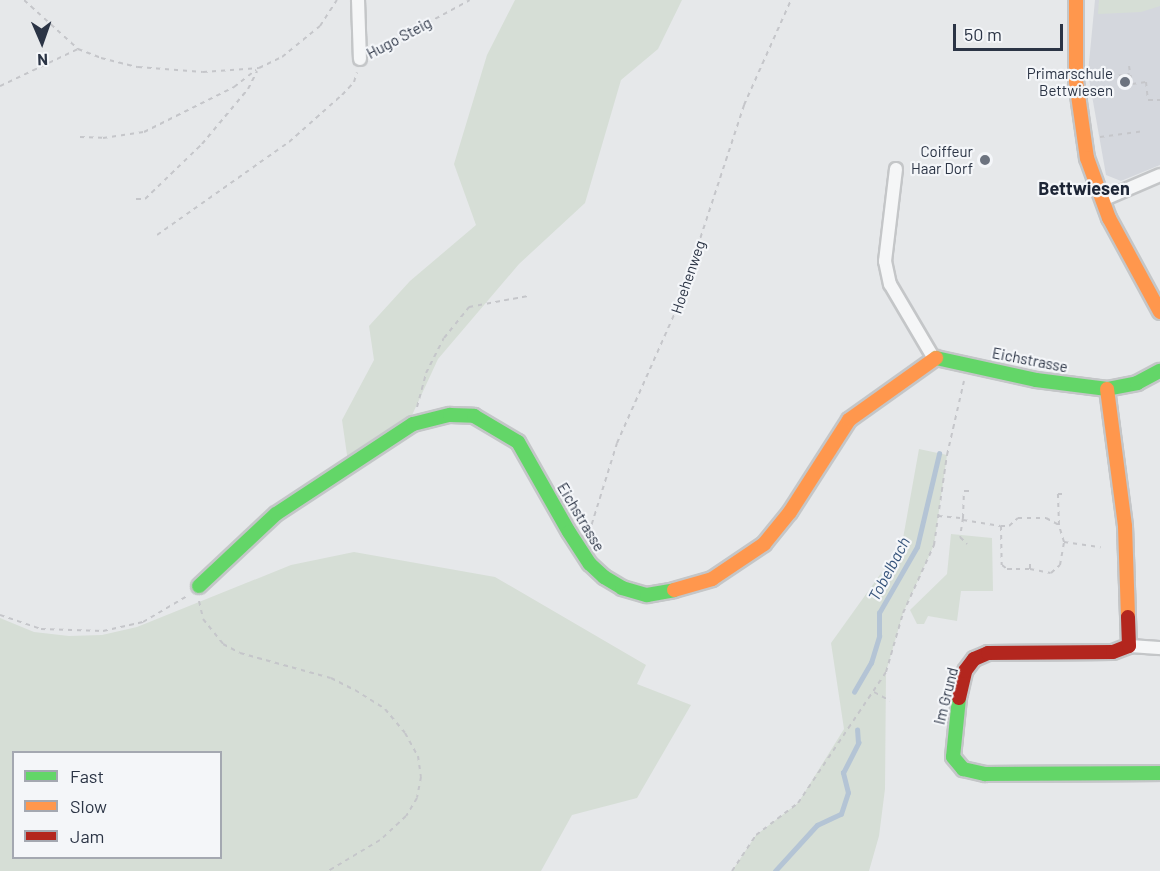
<!DOCTYPE html>
<html>
<head>
<meta charset="utf-8">
<style>
  body { margin:0 }
  #map { position:relative; width:1160px; height:871px; overflow:hidden; background:#e6e8ea; font-family:Barlow,sans-serif }
  div>[style] { position:absolute }
  [style*='--x'] { left:calc(var(--x)*1px); top:calc(var(--y)*1px); width:calc(var(--w)*1px); rotate:calc(var(--a)*1deg) }
  .built>* { inset:0; background:#d4d7dd }
  .green>* { inset:0; background:#d6ded6 }
  .stream>* { height:4.5px; margin:-2.25px; padding:0 2.25px; transform-origin:2.25px; border-radius:2.25px; background:#b4c4d5 }
  .path>* { height:2px; margin-top:-1px; transform-origin:0; background:repeating-linear-gradient(90deg,#c5c6ca 0 4.5px,transparent 0 9px) }
  .roads { filter:drop-shadow(2px 0 #c4c6c8) drop-shadow(-2px 0 #c4c6c8) drop-shadow(0 2px #c4c6c8) drop-shadow(0 -2px #c4c6c8) }
  .street>* { height:12px; margin:-6px; padding:0 6px; transform-origin:6px; border-radius:6px; background:#f5f6f7 }
  .fast>* { height:14px; margin:-7px; padding:0 7px; transform-origin:7px; border-radius:7px; background:#63d668 }
  .slow>* { height:14px; margin:-7px; padding:0 7px; transform-origin:7px; border-radius:7px; background:#ff974d }
  .jam>* { height:14px; margin:-7px; padding:0 7px; transform-origin:7px; border-radius:7px; background:#b3261e }
  .dots>* { width:16px; height:16px; translate:-50% -50%; box-sizing:border-box; border:3px solid #f4f6f9; border-radius:50% }
  span { translate:-50% -50%; white-space:nowrap; text-align:center; line-height:1.15; -webkit-text-stroke:4.5px #f4f6f9; paint-order:stroke }
  .street-label { font-size:15px; color:#2b3445 }
  .poi-label { font-size:15px; color:#2b3445 }
  .right { translate:-100% -50%; text-align:right }
  .water-label { font-size:16px; color:#34527a; font-style:italic }
  .quarter-label { font-size:18px; color:#1d2536; font-weight:700 }
  .legend { position:absolute; left:12px; top:751px; width:210px; height:108px; box-sizing:border-box; background:#f4f6f9; border:2px solid #a4a8b1; margin:0; padding:8px 10px; list-style:none; font-size:18px; color:#2b3445 }
  .legend li { display:flex; align-items:center; gap:12px; height:30px }
  .legend b { width:30px; border:2px solid #a4a8b1 }
  .north { position:absolute; left:12px; top:12px; width:60px; height:60px; -webkit-text-stroke:4px #f4f6f9; paint-order:stroke; rotate:178deg; font-size:16px; font-weight:700; line-height:24px; text-align:center; color:#2b3445 }
  .north::after { content:''; display:block; margin:auto; width:21px; height:27px; background:#2b3445; clip-path:polygon(50% 0,100% 100%,50% 72%,0 100%) }
  .scale { position:absolute; left:953px; top:24px; width:110px; height:27px; box-sizing:border-box; border:3px solid #2b3445; border-top:0; padding-left:8px; font-size:18px; line-height:21px; white-space:nowrap; color:#2b3445; -webkit-text-stroke:4px #f4f6f9; paint-order:stroke }
</style>
</head>
<body>
<div id="map">
  <div class="built">
    <i style="clip-path:polygon(1095px 0,1160px 0,1160px 165px,1121px 181px,1106px 175px,1088px 73px)"></i>
  </div>
  <div class="green">
    <i style="clip-path:polygon(515px 0,682px 0,658px 49px,621px 80px,585px 203px,519px 264px,438px 359px,407px 426px,348px 462px,342px 420px,374px 360px,369px 326px,410px 281px,476px 225px,454px 164px,487px 55px)"></i>
    <i style="clip-path:polygon(1099px 0,1160px 0,1160px 6px,1141px 12px,1098px 14px)"></i>
    <i style="clip-path:polygon(919px 449px,947px 455px,934px 545px,903px 613px,886px 672px,885px 789px,879px 836px,869px 871px,732px 871px,756px 835px,798px 803px,844px 729px,831px 643px,902px 544px)"></i>
    <i style="clip-path:polygon(951px 534px,992px 538px,993px 591px,961px 591px,957px 621px,928px 616px,924px 624px,917px 624px,910px 610px,947px 574px)"></i>
    <i style="clip-path:polygon(evenodd,354px 552px,495px 577px,646px 665px,637px 684px,691px 705px,637px 798px,572px 815px,541px 871px,0 871px,0 618px,34px 632px,69px 636px,102px 635px,137px 627px,291px 565px,354px 552px,14px 752px,220px 752px,220px 858px,14px 858px,14px 752px)"></i>
  </div>
  <div class="stream">
    <i style="--x:854;--y:692;--w:34;--a:-60"></i>
    <i style="--x:871;--y:663;--w:28;--a:-73"></i>
    <i style="--x:879;--y:636;--w:23;--a:-90"></i>
    <i style="--x:879;--y:613;--w:76;--a:-60.1"></i>
    <i style="--x:917;--y:547;--w:96;--a:-76.7"></i>
    <i style="--x:775;--y:871;--w:62;--a:-47.6"></i>
    <i style="--x:817;--y:825;--w:26;--a:-25"></i>
    <i style="--x:841;--y:814;--w:22;--a:-72"></i>
    <i style="--x:848;--y:793;--w:21;--a:-104"></i>
    <i style="--x:843;--y:773;--w:34;--a:-63"></i>
    <i style="--x:858;--y:743;--w:13;--a:-94"></i>
  </div>
  <div class="path">
    <i style="--x:24;--y:0;--w:73;--a:42.2"></i>
    <i style="--x:78;--y:49;--w:25;--a:21"></i>
    <i style="--x:101;--y:58;--w:38;--a:14"></i>
    <i style="--x:138;--y:67;--w:65;--a:4.4"></i>
    <i style="--x:203;--y:72;--w:56;--a:-4.1"></i>
    <i style="--x:259;--y:68;--w:25;--a:-26"></i>
    <i style="--x:282;--y:57;--w:49;--a:-39.2"></i>
    <i style="--x:320;--y:26;--w:31;--a:-57"></i>
    <i style="--x:372;--y:53;--w:111;--a:-28.4"></i>
    <i style="--x:1129;--y:66;--w:18;--a:81"></i>
    <i style="--x:1132;--y:84;--w:14;--a:-8"></i>
    <i style="--x:1146;--y:82;--w:18;--a:84"></i>
    <i style="--x:1148;--y:100;--w:12;--a:0"></i>
    <i style="--x:1092;--y:80;--w:38;--a:-9"></i>
    <i style="--x:0;--y:86;--w:86;--a:-25.4"></i>
    <i style="--x:80;--y:137;--w:23;--a:2"></i>
    <i style="--x:103;--y:138;--w:41;--a:-8.3"></i>
    <i style="--x:144;--y:132;--w:101;--a:-26.6"></i>
    <i style="--x:234;--y:87;--w:28;--a:-38"></i>
    <i style="--x:1100;--y:137;--w:45;--a:-7.6"></i>
    <i style="--x:136;--y:199;--w:9;--a:0"></i>
    <i style="--x:145;--y:199;--w:79;--a:-44"></i>
    <i style="--x:202;--y:144;--w:72;--a:-50.1"></i>
    <i style="--x:248;--y:89;--w:20;--a:-63"></i>
    <i style="--x:157;--y:235;--w:161;--a:-35.2"></i>
    <i style="--x:289;--y:142;--w:71;--a:-41.6"></i>
    <i style="--x:342;--y:95;--w:18;--a:-47"></i>
    <i style="--x:354;--y:82;--w:10;--a:-73"></i>
    <i style="--x:417;--y:407;--w:35;--a:-75"></i>
    <i style="--x:426;--y:373;--w:39;--a:-63"></i>
    <i style="--x:444;--y:338;--w:40;--a:-51"></i>
    <i style="--x:469;--y:307;--w:60;--a:-10.6"></i>
    <i style="--x:938;--y:516;--w:25;--a:5"></i>
    <i style="--x:963;--y:518;--w:19;--a:99"></i>
    <i style="--x:960;--y:537;--w:10;--a:45"></i>
    <i style="--x:963;--y:518;--w:27;--a:-88"></i>
    <i style="--x:964;--y:491;--w:6;--a:0"></i>
    <i style="--x:963;--y:520;--w:38;--a:9"></i>
    <i style="--x:1001;--y:526;--w:39;--a:89"></i>
    <i style="--x:1002;--y:565;--w:6;--a:39"></i>
    <i style="--x:1007;--y:569;--w:23;--a:0"></i>
    <i style="--x:1030;--y:569;--w:7;--a:-90"></i>
    <i style="--x:1001;--y:526;--w:8;--a:0"></i>
    <i style="--x:1009;--y:526;--w:12;--a:-42"></i>
    <i style="--x:1018;--y:518;--w:28;--a:0"></i>
    <i style="--x:1046;--y:518;--w:15;--a:28"></i>
    <i style="--x:1059;--y:525;--w:31;--a:-92"></i>
    <i style="--x:1058;--y:494;--w:9;--a:0"></i>
    <i style="--x:589;--y:533;--w:94;--a:-72.7"></i>
    <i style="--x:617;--y:443;--w:150;--a:-66"></i>
    <i style="--x:678;--y:306;--w:212;--a:-71.8"></i>
    <i style="--x:744;--y:105;--w:115;--a:-65.9"></i>
    <i style="--x:1064;--y:542;--w:37;--a:8"></i>
    <i style="--x:1030;--y:569;--w:21;--a:11"></i>
    <i style="--x:1051;--y:573;--w:12;--a:-42"></i>
    <i style="--x:1060;--y:565;--w:23;--a:-80"></i>
    <i style="--x:1064;--y:542;--w:17;--a:-107"></i>
    <i style="--x:199;--y:601;--w:18;--a:77"></i>
    <i style="--x:203;--y:619;--w:32;--a:51"></i>
    <i style="--x:223;--y:644;--w:19;--a:28"></i>
    <i style="--x:240;--y:653;--w:94;--a:15.4"></i>
    <i style="--x:331;--y:678;--w:27;--a:27"></i>
    <i style="--x:355;--y:690;--w:36;--a:32"></i>
    <i style="--x:385;--y:709;--w:31;--a:50"></i>
    <i style="--x:405;--y:733;--w:26;--a:61"></i>
    <i style="--x:418;--y:756;--w:21;--a:82"></i>
    <i style="--x:421;--y:777;--w:21;--a:101"></i>
    <i style="--x:417;--y:798;--w:21;--a:121"></i>
    <i style="--x:406;--y:816;--w:35;--a:137"></i>
    <i style="--x:380;--y:840;--w:61;--a:149.2"></i>
    <i style="--x:0;--y:615;--w:43;--a:18.9"></i>
    <i style="--x:41;--y:629;--w:62;--a:1.8"></i>
    <i style="--x:103;--y:631;--w:41;--a:-12.7"></i>
    <i style="--x:143;--y:622;--w:51;--a:-30.6"></i>
    <i style="--x:874;--y:692;--w:18;--a:29"></i>
    <i style="--x:732;--y:871;--w:43;--a:-56.3"></i>
    <i style="--x:756;--y:835;--w:53;--a:-37.3"></i>
    <i style="--x:798;--y:803;--w:158;--a:-56.1"></i>
    <i style="--x:886;--y:672;--w:61;--a:-73.9"></i>
    <i style="--x:903;--y:613;--w:75;--a:-65.5"></i>
    <i style="--x:934;--y:545;--w:91;--a:-81.8"></i>
    <i style="--x:947;--y:455;--w:76;--a:-77.1"></i>
  </div>
  <div class="roads">
    <div class="street">
      <i style="--x:358;--y:0;--w:59;--a:88.1"></i>
      <i style="--x:896;--y:169;--w:93;--a:96.8"></i>
      <i style="--x:885;--y:261;--w:24;--a:78"></i>
      <i style="--x:890;--y:284;--w:85;--a:59.5"></i>
      <i style="--x:1102;--y:200;--w:63;--a:-23.3"></i>
      <i style="--x:1129;--y:646;--w:31;--a:4"></i>
    </div>
    <div class="fast">
      <i style="--x:936;--y:358;--w:102;--a:12.4"></i>
      <i style="--x:1036;--y:380;--w:72;--a:7.2"></i>
      <i style="--x:1107;--y:389;--w:31;--a:-11"></i>
      <i style="--x:1137;--y:383;--w:26;--a:-28"></i>
      <i style="--x:199;--y:586;--w:105;--a:-43.1"></i>
      <i style="--x:276;--y:514;--w:164;--a:-33.3"></i>
      <i style="--x:413;--y:424;--w:38;--a:-14"></i>
      <i style="--x:450;--y:415;--w:24;--a:2"></i>
      <i style="--x:474;--y:416;--w:51;--a:30.6"></i>
      <i style="--x:518;--y:442;--w:103;--a:60.5"></i>
      <i style="--x:569;--y:532;--w:38;--a:57"></i>
      <i style="--x:590;--y:564;--w:19;--a:43"></i>
      <i style="--x:604;--y:577;--w:21;--a:31"></i>
      <i style="--x:622;--y:588;--w:26;--a:16"></i>
      <i style="--x:647;--y:595;--w:27;--a:-10"></i>
      <i style="--x:959;--y:698;--w:59;--a:95.8"></i>
      <i style="--x:953;--y:757;--w:16;--a:50"></i>
      <i style="--x:963;--y:769;--w:23;--a:13"></i>
      <i style="--x:985;--y:774;--w:175;--a:-0.3"></i>
    </div>
    <div class="slow">
      <i style="--x:1076;--y:0;--w:81;--a:90"></i>
      <i style="--x:1076;--y:81;--w:78;--a:81.9"></i>
      <i style="--x:1087;--y:158;--w:64;--a:69.9"></i>
      <i style="--x:1109;--y:218;--w:107;--a:61.5"></i>
      <i style="--x:1107;--y:389;--w:138;--a:82.5"></i>
      <i style="--x:1125;--y:526;--w:91;--a:88.1"></i>
      <i style="--x:674;--y:590;--w:40;--a:-16"></i>
      <i style="--x:712;--y:579;--w:63;--a:-33.9"></i>
      <i style="--x:764;--y:544;--w:41;--a:-50.9"></i>
      <i style="--x:790;--y:512;--w:109;--a:-57.3"></i>
      <i style="--x:849;--y:420;--w:107;--a:-35.5"></i>
    </div>
    <div class="jam">
      <i style="--x:959;--y:698;--w:28;--a:-77"></i>
      <i style="--x:965;--y:671;--w:15;--a:-53"></i>
      <i style="--x:974;--y:659;--w:15;--a:-23"></i>
      <i style="--x:988;--y:653;--w:125;--a:-0.5"></i>
      <i style="--x:1113;--y:652;--w:17;--a:-21"></i>
      <i style="--x:1129;--y:646;--w:29;--a:-92"></i>
    </div>
  </div>
  <div class="dots">
    <i style="left:1125px;top:82px;background:#6c737f"></i>
    <i style="left:985px;top:160px;background:#6c737f"></i>
  </div>
  <div class="street-label">
    <span style="left:399px;top:38px;rotate:-28deg">Hugo Steig</span>
    <span style="left:688px;top:277px;rotate:-71deg">Hoehenweg</span>
    <span style="left:1030px;top:360px;rotate:11deg">Eichstrasse</span>
    <span style="left:581px;top:517px;rotate:59deg">Eichstrasse</span>
    <span style="left:946px;top:696px;rotate:-76deg">Im Grund</span>
  </div>
  <div class="poi-label">
    <span class="right" style="left:1113px;top:82px">Primarschule<br>Bettwiesen</span>
    <span class="right" style="left:973px;top:160px">Coiffeur<br>Haar Dorf</span>
  </div>
  <div class="water-label">
    <span style="left:889px;top:569px;rotate:-62deg">Tobelbach</span>
  </div>
  <div class="quarter-label">
    <span style="left:1084px;top:188px">Bettwiesen</span>
  </div>
  <ul class="legend">
  <li><b style="height:8px;background:#63d668"></b>Fast</li>
  <li><b style="height:8px;background:#ff974d"></b>Slow</li>
  <li><b style="height:8px;background:#b3261e"></b>Jam</li>
  </ul>
  <div class="north">N</div>
  <div class="scale">50 m</div>
</div>
</body>
</html>
